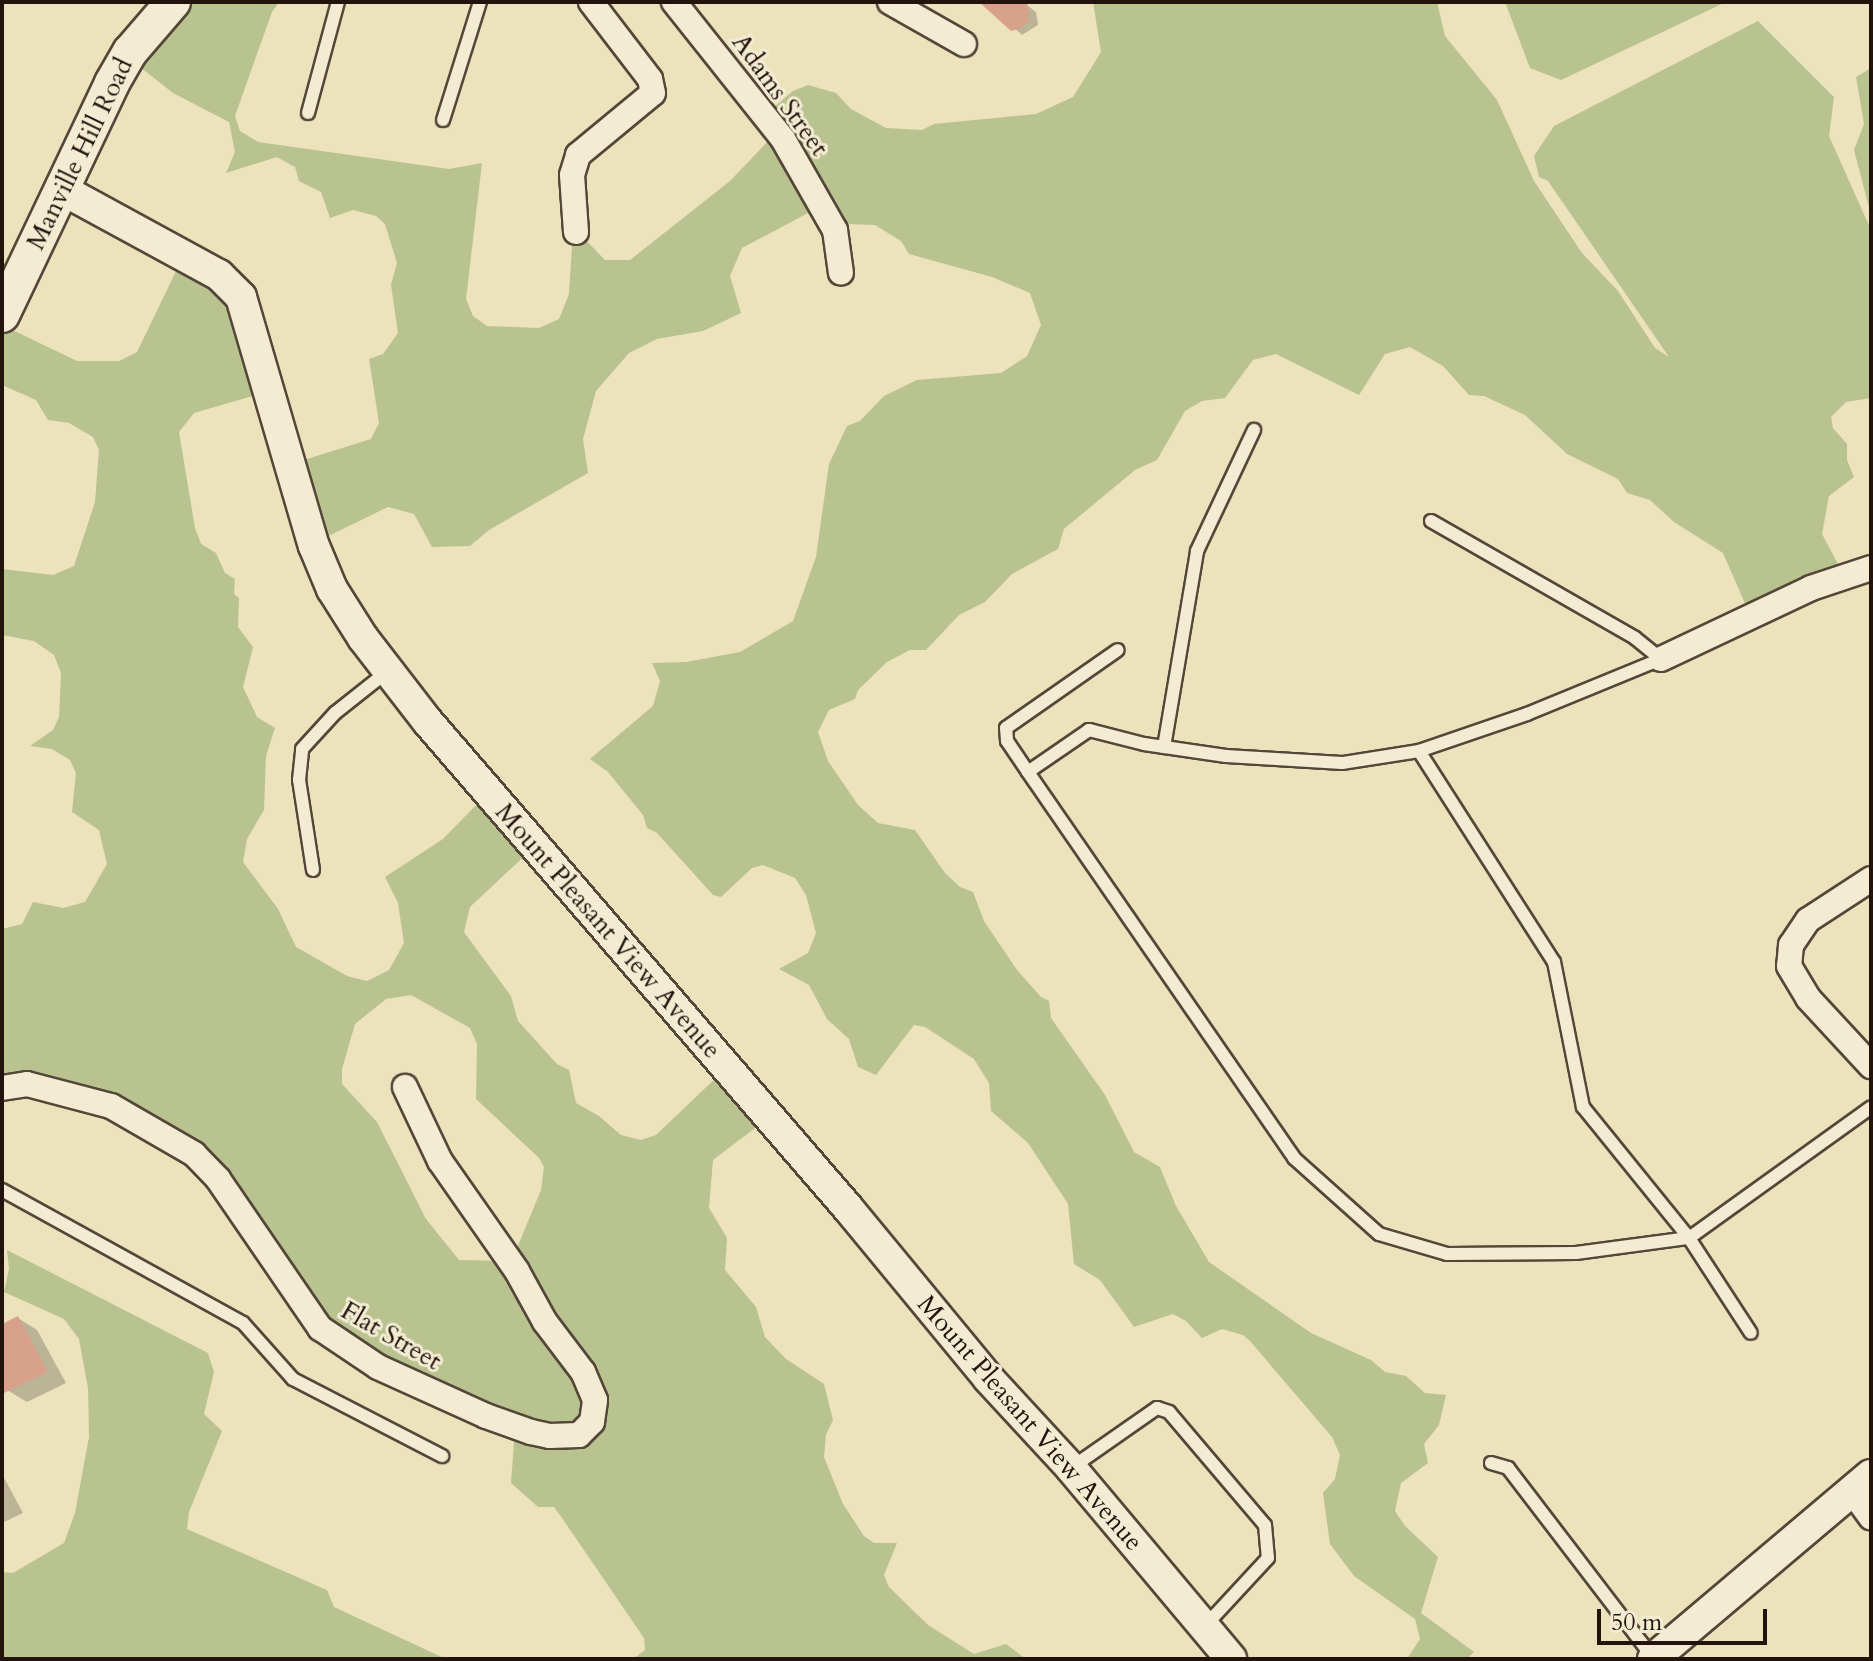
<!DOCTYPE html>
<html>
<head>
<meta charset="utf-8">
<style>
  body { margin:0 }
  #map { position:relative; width:1873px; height:1661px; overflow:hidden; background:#ece2bc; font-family:Cardo,serif }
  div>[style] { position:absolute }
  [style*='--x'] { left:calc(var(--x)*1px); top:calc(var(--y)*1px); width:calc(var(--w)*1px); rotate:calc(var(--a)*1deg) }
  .green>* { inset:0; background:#b9c38f }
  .shadow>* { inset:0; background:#0003 }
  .building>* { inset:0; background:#d8a18c }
  .roads { filter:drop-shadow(2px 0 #544739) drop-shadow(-2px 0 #544739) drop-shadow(0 2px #544739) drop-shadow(0 -2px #544739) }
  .service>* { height:12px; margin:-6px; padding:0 6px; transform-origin:6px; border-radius:6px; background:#f3ecd3 }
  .minor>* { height:24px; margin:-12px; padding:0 12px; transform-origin:12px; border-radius:12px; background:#f3ecd3 }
  .tertiary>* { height:30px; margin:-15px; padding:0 15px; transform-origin:15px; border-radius:15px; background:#f3ecd3 }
  .secondary>* { height:34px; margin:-17px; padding:0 17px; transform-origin:17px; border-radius:17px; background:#f3ecd3 }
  span { translate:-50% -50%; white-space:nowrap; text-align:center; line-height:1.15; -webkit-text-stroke:6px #f3ecd3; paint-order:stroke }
  .street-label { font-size:26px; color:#22130d }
  .frame { position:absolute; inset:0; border:4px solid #22130d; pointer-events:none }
  .scale { position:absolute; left:1597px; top:1609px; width:170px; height:36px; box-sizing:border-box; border:4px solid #22130d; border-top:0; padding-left:10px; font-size:24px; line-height:28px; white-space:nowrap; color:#22130d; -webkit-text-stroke:6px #f3ecd3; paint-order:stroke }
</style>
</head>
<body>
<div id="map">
  <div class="green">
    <i style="clip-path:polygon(176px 2px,279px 2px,272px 12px,235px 116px,240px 131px,258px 142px,449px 169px,482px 163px,466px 299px,473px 316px,487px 326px,539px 328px,559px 319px,569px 294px,573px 231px,575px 229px,605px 260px,630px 260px,730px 181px,772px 137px,761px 118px,793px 91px,808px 85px,836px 93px,851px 109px,886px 128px,922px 130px,934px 124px,1036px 114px,1073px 97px,1101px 52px,1093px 2px,1437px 2px,1445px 36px,1497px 100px,1534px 181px,1582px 253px,1618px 291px,1655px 348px,1669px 357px,1548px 181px,1539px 177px,1534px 156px,1554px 126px,1758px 21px,1834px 97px,1829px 136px,1871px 230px,1871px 398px,1846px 402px,1831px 417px,1833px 428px,1847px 444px,1847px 460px,1854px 477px,1829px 496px,1822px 534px,1846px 579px,1751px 617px,1723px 553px,1674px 522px,1650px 500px,1627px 493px,1618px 479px,1567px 454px,1525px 415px,1484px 396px,1469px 395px,1443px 366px,1410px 347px,1385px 354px,1359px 395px,1276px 354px,1253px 360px,1225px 398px,1202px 401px,1185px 411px,1157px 460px,1135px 470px,1064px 529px,1058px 549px,1012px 574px,985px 602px,959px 615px,926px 650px,910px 650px,887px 662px,858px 690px,855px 699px,829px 710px,818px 732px,828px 761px,858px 805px,878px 823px,915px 830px,945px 873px,960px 887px,973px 892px,984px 921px,1017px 970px,1041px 997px,1049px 1001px,1051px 1018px,1105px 1095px,1134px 1152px,1160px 1167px,1176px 1206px,1209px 1262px,1311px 1333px,1371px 1360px,1385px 1372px,1406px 1376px,1425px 1393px,1446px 1395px,1439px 1425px,1424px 1444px,1428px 1463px,1401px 1483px,1395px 1511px,1405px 1526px,1438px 1557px,1421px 1613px,1474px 1652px,1467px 1659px,1407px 1659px,1420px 1639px,1415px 1619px,1354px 1576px,1330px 1544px,1323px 1493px,1335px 1479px,1340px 1455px,1332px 1437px,1250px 1341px,1243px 1335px,1222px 1329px,1202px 1338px,1186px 1321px,1173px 1314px,1134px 1327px,1100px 1280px,1074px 1264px,1068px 1204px,1028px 1143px,991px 1111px,989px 1083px,974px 1059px,925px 1027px,914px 1025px,876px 1075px,858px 1067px,849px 1039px,827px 1019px,809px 985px,779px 969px,808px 953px,816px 933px,806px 895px,795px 878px,763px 865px,752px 868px,721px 897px,713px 895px,657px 833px,647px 828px,643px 815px,608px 772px,590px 759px,653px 706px,660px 681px,652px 663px,686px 662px,740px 652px,793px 621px,816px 557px,829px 464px,847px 426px,860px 421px,884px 396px,917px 380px,1001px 373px,1027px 356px,1041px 325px,1030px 293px,992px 277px,909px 254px,901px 241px,875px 225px,818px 223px,808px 213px,742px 248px,730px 276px,741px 313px,703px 331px,657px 339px,629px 353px,596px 391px,583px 439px,588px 473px,489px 530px,470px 546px,432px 547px,414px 514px,388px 507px,312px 544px,291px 464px,371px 439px,379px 423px,369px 359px,383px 354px,398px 333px,391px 285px,397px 263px,385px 224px,376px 216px,353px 210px,330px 218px,321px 192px,299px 181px,295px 167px,277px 157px,226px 173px,235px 152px,229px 122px,173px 93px,135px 63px)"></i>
    <i style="clip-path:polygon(1505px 2px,1726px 2px,1561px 80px,1530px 68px)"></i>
    <i style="clip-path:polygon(1871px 68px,1871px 215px,1854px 150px,1864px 124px,1856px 77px)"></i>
    <i style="clip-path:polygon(evenodd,180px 263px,241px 304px,270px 391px,194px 413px,179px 432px,195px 528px,201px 544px,216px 553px,225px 573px,235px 579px,234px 594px,239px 598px,238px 627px,253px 647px,243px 687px,257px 717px,275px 728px,266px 756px,264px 810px,247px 839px,243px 862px,278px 909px,296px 947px,347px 976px,367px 981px,389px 970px,404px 943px,398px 903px,385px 877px,443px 839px,481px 800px,532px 849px,470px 907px,464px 932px,511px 996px,518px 1021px,557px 1064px,569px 1070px,576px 1103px,599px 1116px,621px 1135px,641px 1140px,656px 1135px,719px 1075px,763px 1122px,713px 1160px,709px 1208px,727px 1238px,725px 1270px,756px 1307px,765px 1337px,786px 1359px,824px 1384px,833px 1420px,826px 1435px,824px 1457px,843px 1504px,864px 1536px,874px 1543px,897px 1543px,884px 1575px,889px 1587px,928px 1625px,974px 1654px,1006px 1644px,1026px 1659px,633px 1659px,645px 1650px,644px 1638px,562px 1518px,554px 1507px,538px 1507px,511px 1483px,515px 1429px,329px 1339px,195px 1161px,68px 1099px,14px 1097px,2px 1102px,2px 929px,22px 924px,33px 902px,63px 908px,85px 902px,107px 864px,99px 830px,72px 812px,76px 773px,70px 760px,52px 749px,30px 746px,53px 730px,59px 717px,61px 673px,54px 655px,34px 641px,2px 635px,2px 569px,53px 575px,74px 566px,95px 502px,99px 450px,93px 437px,69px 423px,48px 420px,36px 400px,2px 385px,2px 325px,77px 361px,119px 361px,137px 352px,180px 263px,411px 995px,470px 1028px,477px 1044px,476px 1099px,539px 1158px,544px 1167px,541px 1190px,515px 1253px,507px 1261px,459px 1260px,426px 1219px,377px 1122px,342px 1084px,342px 1069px,355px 1024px,386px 999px,411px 995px)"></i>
    <i style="clip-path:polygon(7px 1250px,208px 1353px,214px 1372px,204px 1414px,222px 1431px,189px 1512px,187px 1529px,327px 1590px,334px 1607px,446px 1659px,2px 1659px,2px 1572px,13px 1573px,64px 1543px,75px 1513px,89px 1437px,88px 1388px,79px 1339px,64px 1319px,4px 1292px,9px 1269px)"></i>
  </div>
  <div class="shadow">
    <i style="clip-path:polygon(986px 2px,1023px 2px,1036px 12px,1038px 25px,1022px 35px)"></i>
    <i style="clip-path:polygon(18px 1318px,37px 1330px,66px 1383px,27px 1402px,2px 1387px,2px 1326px)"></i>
    <i style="clip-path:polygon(2px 1474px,23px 1513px,2px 1523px)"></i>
  </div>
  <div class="building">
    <i style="clip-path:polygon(979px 2px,1027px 2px,1029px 20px,1021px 28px,1011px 31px)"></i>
    <i style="clip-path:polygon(18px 1316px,48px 1372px,2px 1394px,2px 1324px)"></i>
  </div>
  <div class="roads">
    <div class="service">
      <i style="--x:308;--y:113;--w:115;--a:-74.9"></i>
      <i style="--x:443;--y:120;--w:124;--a:-72.6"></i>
      <i style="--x:1431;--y:521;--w:235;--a:29.8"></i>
      <i style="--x:1635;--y:638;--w:33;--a:39"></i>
      <i style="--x:1661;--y:659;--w:145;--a:157.7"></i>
      <i style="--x:1527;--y:714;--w:114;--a:161.1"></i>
      <i style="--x:1419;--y:751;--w:78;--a:171.1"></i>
      <i style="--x:1342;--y:763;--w:116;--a:-176.5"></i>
      <i style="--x:1226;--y:756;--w:83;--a:-171.7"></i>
      <i style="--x:1144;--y:744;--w:57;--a:-165.7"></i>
      <i style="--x:1089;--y:730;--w:74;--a:145.5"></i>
      <i style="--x:1028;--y:772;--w:469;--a:55.4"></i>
      <i style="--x:1294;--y:1158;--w:114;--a:41.8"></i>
      <i style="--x:1379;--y:1234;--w:71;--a:16.4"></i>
      <i style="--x:1447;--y:1254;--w:129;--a:-0.4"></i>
      <i style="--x:1576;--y:1253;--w:114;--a:-7.6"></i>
      <i style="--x:1689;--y:1238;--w:224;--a:-35.7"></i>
      <i style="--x:1164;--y:747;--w:199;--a:-80.4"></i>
      <i style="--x:1197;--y:551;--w:134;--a:-64.8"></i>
      <i style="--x:1419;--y:751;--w:250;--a:57.4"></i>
      <i style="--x:1554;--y:962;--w:148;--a:78.7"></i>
      <i style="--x:1583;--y:1107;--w:169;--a:51"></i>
      <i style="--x:1689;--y:1238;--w:113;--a:56.9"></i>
      <i style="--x:1028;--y:772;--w:37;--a:-124"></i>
      <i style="--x:1007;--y:741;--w:13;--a:-94"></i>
      <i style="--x:1006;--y:728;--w:136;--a:-34.9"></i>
      <i style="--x:313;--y:870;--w:91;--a:-98.8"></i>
      <i style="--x:299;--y:780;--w:31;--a:-84"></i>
      <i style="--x:302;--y:749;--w:49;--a:-47.5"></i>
      <i style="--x:335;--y:713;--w:68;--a:-38.4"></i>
      <i style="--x:2;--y:1190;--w:275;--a:28.9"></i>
      <i style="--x:243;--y:1323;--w:75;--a:48.2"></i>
      <i style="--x:293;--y:1379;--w:168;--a:27.3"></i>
      <i style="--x:1491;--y:1463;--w:18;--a:16"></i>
      <i style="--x:1508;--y:1468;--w:240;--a:52.6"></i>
      <i style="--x:1071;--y:1468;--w:105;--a:-34.9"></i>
      <i style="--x:1157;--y:1408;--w:13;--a:18"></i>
      <i style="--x:1169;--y:1412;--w:148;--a:49.7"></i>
      <i style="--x:1265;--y:1525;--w:33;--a:85"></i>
      <i style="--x:1268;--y:1558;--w:93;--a:132.8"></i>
    </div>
    <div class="minor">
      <i style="--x:674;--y:2;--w:175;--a:51.5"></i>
      <i style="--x:783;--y:139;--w:105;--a:60.3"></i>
      <i style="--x:835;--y:230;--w:43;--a:82.1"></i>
      <i style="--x:890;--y:2;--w:85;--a:29.6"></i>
      <i style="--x:576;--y:232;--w:57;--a:-94"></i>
      <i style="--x:572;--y:175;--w:21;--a:-73"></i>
      <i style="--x:578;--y:155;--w:97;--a:-39.6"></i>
      <i style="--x:653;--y:93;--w:14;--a:-102"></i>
      <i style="--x:650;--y:79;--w:97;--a:-127.5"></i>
      <i style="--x:1661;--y:659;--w:166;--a:-25.3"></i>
      <i style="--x:1811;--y:588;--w:63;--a:-18.4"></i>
      <i style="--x:1871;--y:879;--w:75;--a:146.9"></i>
      <i style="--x:1808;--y:920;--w:30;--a:124"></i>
      <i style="--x:1791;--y:945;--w:21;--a:95"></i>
      <i style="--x:1789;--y:966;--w:37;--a:59"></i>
      <i style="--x:1808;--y:998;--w:93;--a:47.2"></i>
      <i style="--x:2;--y:1088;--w:25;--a:-9"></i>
      <i style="--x:27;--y:1084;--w:87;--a:14.7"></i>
      <i style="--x:111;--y:1106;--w:96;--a:30"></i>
      <i style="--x:194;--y:1154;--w:35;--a:46"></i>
      <i style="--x:218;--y:1179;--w:181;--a:55.6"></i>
      <i style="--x:320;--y:1328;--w:70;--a:33.9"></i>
      <i style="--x:378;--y:1367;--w:119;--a:24.4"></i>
      <i style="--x:486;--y:1416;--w:48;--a:19.6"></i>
      <i style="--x:531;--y:1432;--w:19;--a:12"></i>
      <i style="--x:550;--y:1436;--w:29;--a:-2"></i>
      <i style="--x:579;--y:1435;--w:18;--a:-45"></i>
      <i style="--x:592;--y:1422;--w:22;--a:-82"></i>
      <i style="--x:595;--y:1400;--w:30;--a:-113"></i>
      <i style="--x:583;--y:1372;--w:63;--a:-127.2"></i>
      <i style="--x:545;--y:1322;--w:58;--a:-118.8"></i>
      <i style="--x:517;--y:1271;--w:134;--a:-125"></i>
      <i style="--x:440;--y:1161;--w:82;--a:-115.3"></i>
      <i style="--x:1851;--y:1490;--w:34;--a:54"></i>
    </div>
    <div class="tertiary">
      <i style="--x:61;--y:189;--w:180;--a:28.6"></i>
      <i style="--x:219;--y:275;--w:31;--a:45"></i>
      <i style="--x:241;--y:297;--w:259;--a:73.7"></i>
      <i style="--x:314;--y:546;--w:47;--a:67.3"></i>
      <i style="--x:332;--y:589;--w:58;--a:57.7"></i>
      <i style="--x:363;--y:638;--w:106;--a:52.3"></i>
      <i style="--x:428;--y:722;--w:642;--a:49.17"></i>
      <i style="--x:848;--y:1208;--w:220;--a:50.5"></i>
      <i style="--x:988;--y:1378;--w:122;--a:47.3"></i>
      <i style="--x:1071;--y:1468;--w:249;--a:50"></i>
      <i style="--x:1653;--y:1659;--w:285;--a:-40.2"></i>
    </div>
    <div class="secondary">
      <i style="--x:2;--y:315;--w:257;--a:-64.6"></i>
      <i style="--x:112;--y:83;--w:36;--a:-60"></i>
      <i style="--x:130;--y:52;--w:66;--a:-49.3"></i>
    </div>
  </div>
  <div class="street-label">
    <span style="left:780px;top:95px;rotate:54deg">Adams Street</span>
    <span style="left:80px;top:154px;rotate:-64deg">Manville Hill Road</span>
    <span style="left:608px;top:931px;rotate:49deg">Mount Pleasant View Avenue</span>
    <span style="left:391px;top:1336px;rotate:30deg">Flat Street</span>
    <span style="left:1030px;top:1423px;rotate:49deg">Mount Pleasant View Avenue</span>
  </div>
  <div class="frame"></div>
  <div class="scale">50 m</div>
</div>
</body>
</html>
